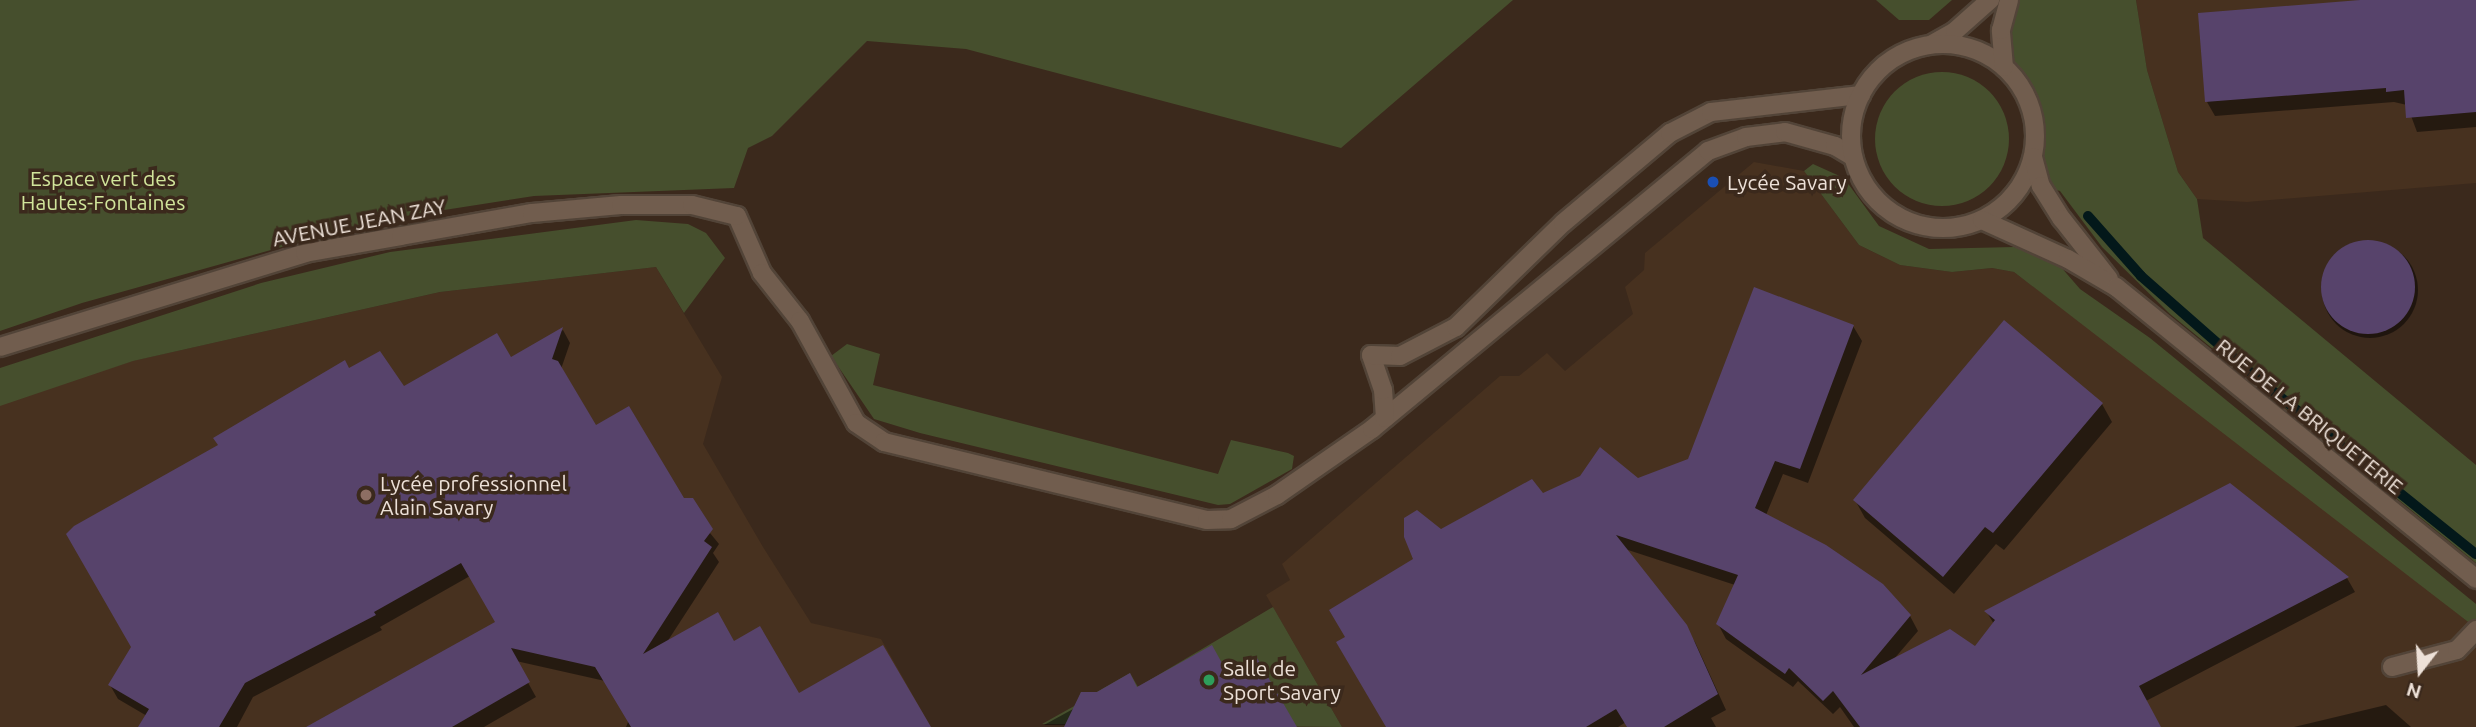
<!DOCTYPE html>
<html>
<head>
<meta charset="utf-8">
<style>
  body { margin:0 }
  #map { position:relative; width:2476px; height:727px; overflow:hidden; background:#3b291c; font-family:Ubuntu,sans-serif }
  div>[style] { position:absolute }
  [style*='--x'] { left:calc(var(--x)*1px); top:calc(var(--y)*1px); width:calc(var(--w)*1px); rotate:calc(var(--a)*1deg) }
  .built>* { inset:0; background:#47311f }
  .green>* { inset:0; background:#464f2d }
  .round { border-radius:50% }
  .shadow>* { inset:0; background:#0007 }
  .stream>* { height:10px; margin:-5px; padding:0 5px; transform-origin:5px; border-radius:5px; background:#03181a }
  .building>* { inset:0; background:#57436b }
  .roads { filter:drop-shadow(2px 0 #524438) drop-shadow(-2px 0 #524438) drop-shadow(0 2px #524438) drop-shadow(0 -2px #524438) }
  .service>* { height:18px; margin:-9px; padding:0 9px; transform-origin:9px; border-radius:9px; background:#715d4e }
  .minor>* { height:18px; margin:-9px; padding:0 9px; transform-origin:9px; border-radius:9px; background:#715d4e }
  .minor>.ring { margin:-9px; padding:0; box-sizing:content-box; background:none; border:18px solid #715d4e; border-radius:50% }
  .dots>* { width:19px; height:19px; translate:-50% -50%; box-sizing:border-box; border:4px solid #3b291c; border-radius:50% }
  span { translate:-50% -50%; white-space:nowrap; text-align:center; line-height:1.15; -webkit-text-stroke:7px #3b291c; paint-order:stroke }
  .park-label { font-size:21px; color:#d1e59b }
  .poi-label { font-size:21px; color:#ede1d8 }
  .left { translate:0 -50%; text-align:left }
  .street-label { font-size:21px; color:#ede1d8 }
  .north { position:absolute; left:2385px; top:636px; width:70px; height:70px; -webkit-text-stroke:5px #3b291c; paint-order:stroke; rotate:197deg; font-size:19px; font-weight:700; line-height:28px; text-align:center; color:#ede1d8 }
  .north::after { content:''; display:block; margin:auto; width:24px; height:32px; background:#ede1d8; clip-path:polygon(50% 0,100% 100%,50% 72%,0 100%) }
</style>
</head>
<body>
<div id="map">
  <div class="built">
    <i style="clip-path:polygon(2136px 0,2476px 0,2476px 183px,2247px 202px,2197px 199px,2178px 172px,2147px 70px)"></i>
    <i style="clip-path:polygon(1754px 162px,1804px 171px,1859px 245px,1900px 265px,1952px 272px,1992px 268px,2014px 272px,2306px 493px,2476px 628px,2476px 727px,1342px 727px,1266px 595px,1290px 580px,1282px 564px,1500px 376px,1519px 376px,1547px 353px,1565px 371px,1633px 314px,1625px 287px,1644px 270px,1645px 253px)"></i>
    <i style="clip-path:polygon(656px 267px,722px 377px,703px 444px,763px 547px,811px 623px,881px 639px,931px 727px,0 727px,0 404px,132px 361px,440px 292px)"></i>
  </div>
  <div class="green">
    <i style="clip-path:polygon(0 0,1513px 0,1341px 148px,966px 49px,867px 41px,772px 136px,748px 148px,734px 188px,534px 196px,374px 221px,82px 303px,0 331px)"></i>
    <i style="clip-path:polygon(1876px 0,1952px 0,1929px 20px,1899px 20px)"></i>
    <i style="clip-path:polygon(2009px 0,2136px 0,2147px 70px,2178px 172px,2197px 199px,2203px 238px,2476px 465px,2476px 563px,2170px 314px,2102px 247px,2060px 191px,2041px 186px,2033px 157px,2033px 119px,2029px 103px,2004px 67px)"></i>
    <i class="round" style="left:1875px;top:72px;width:134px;height:134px"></i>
    <i style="clip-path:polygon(1813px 164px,1844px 178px,1879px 226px,1929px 249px,2014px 247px,2054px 259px,2080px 289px,2150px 338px,2476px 604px,2476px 628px,2014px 272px,1992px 268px,1952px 272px,1900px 265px,1859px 245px,1804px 171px)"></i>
    <i style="clip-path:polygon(636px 220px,688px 224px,706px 233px,725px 258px,684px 313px,656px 267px,440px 292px,133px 361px,0 406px,0 368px,261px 283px,390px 252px)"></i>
    <i style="clip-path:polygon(847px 344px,880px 354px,873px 385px,1218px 474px,1231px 440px,1288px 453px,1294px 456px,1292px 469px,1230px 504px,1218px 505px,920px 433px,874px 419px,831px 356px)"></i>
    <i style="clip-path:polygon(1273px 607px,1342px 727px,1042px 724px,1076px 705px,1081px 692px,1095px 693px,1130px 673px,1138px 687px)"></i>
  </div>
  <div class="shadow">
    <i style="clip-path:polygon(2359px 0,2476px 0,2476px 127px,2417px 132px,2407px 105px,2394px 102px,2215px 116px,2207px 102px)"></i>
    <i class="round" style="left:2322px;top:242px;width:96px;height:96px"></i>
    <i style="clip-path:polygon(1853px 326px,1862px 341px,1808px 483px,1783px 474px,1766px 515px,1910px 616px,1918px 631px,1894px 659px,1975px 648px,1994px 624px,1986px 611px,2230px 485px,2347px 578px,2355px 592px,2146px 701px,2160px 727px,1854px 727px,1840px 707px,1833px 714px,1798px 681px,1793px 687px,1726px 639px,1718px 624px,1735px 585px,1625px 549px,1695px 642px,1726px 710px,1711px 718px,1716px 727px,1629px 727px,1626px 722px,1618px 727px,1388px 727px,1347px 638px,1441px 531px,1542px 495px,1637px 480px,1689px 460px)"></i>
    <i style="clip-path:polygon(563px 330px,570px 343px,561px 369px,596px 428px,683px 500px,719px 544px,713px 553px,719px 562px,667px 642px,734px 643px,798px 695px,929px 727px,626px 727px,629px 720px,605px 681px,516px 661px,536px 697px,484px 727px,314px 727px,498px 623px,470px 576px,380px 627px,382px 630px,253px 697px,237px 727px,140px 727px,147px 716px,118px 699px,110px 685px,349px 371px,403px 389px,510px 359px)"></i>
    <i style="clip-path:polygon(2102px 404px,2112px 422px,2004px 550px,1996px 544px,1954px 594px,1865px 518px,1855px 500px)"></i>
    <i style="clip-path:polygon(1228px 676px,1295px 727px,1044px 725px,1075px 708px,1137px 689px)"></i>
    <i style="clip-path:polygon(2386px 705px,2411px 727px,2294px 727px)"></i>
  </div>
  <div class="stream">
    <i style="--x:2088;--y:216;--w:80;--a:48.5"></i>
    <i style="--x:2141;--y:276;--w:162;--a:41.3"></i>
    <i style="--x:2263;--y:383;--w:273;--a:38.8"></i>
  </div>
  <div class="building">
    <i style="clip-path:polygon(2360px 0,2476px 0,2476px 112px,2406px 118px,2404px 90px,2386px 92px,2386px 88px,2205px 102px,2198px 13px)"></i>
    <i class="round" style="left:2321px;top:240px;width:94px;height:94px"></i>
    <i style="clip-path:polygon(1754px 287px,1854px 325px,1800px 469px,1775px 461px,1755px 508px,1826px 545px,1883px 584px,1911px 615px,1861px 675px,1950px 629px,1975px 646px,1995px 620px,1984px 611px,2230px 483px,2349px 577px,2139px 686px,2161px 727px,1860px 727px,1833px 691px,1823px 701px,1789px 668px,1785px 674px,1716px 624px,1738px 575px,1616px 535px,1687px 625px,1718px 694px,1664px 727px,1627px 727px,1616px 709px,1586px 727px,1386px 727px,1336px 642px,1345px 637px,1329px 610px,1413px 559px,1404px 537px,1404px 518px,1417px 510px,1441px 529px,1532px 479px,1543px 493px,1580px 476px,1600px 447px,1638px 478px,1688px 459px)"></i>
    <i style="clip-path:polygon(2004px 320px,2103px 403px,1993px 533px,1985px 527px,1943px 577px,1853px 500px)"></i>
    <i style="clip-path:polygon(563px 327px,552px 359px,558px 361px,596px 425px,629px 406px,684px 498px,693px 498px,713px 529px,704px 541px,712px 547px,643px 654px,718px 612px,734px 641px,760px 626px,799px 693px,883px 645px,931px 727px,631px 727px,595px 667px,511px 648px,530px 682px,452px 727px,306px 727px,495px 622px,461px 563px,374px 612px,376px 615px,245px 683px,219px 727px,138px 727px,149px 709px,108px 685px,131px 647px,66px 534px,74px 526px,218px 445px,213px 438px,345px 360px,349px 368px,380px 351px,404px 386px,497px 333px,511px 357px)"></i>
    <i style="clip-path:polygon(1212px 645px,1228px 674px,1257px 658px,1297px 727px,1064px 727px,1081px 692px,1097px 692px,1130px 673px,1137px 687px)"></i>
  </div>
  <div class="roads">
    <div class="service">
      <i style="--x:737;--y:216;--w:62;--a:66.3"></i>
      <i style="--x:762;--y:273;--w:61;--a:51.6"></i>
      <i style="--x:800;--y:321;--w:116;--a:61.2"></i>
      <i style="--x:856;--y:423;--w:34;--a:34"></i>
      <i style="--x:884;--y:442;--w:332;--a:13.6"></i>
      <i style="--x:1207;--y:520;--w:24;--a:-2"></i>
      <i style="--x:1231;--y:519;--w:52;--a:-27.6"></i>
      <i style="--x:1277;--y:495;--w:116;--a:-34.8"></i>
      <i style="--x:1372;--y:429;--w:436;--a:-39.6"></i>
      <i style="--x:1708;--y:151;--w:40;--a:-20.2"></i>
      <i style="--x:1746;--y:137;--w:39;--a:-7"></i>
      <i style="--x:1785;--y:132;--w:52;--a:15.6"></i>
      <i style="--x:1835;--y:146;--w:21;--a:31"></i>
      <i style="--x:1385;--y:418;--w:28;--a:-94"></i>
      <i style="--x:1383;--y:390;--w:37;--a:-109"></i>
      <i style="--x:1371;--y:355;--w:29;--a:2"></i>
      <i style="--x:1400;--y:356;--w:63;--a:-27.4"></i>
      <i style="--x:1456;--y:327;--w:149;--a:-44.2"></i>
      <i style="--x:1563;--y:223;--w:140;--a:-40.1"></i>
      <i style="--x:1670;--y:133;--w:46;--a:-27.1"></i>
      <i style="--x:1711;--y:112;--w:151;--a:-6.5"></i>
      <i style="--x:2392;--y:667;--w:67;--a:-14.7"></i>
      <i style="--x:2457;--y:650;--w:28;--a:-46"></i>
    </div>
    <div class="minor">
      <i style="--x:1932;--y:44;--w:26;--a:-29"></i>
      <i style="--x:1955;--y:31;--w:47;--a:-41.5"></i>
      <i class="ring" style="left:1851px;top:44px;width:166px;height:166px"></i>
      <i style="--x:2004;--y:67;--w:37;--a:-95"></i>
      <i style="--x:2001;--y:30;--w:31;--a:-75"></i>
      <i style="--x:2033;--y:157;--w:30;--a:75"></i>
      <i style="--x:2041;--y:186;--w:39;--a:58"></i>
      <i style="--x:2062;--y:219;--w:76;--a:51.9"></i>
      <i style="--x:1982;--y:220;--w:94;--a:24.4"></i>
      <i style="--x:2068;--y:259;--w:56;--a:30.3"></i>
      <i style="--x:2116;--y:287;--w:464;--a:39"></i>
      <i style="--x:0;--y:347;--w:319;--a:-17.1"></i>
      <i style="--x:305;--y:253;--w:97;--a:-10"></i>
      <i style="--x:401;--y:236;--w:133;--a:-10"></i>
      <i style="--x:532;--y:213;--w:89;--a:-5.1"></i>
      <i style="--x:621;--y:205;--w:71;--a:0"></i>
      <i style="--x:692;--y:205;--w:46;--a:13.7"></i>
    </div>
  </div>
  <div class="dots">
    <i style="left:1713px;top:182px;background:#1a4fb4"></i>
    <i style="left:366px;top:495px;background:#8d6e63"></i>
    <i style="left:1209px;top:680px;background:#2e9e5b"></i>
  </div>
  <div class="park-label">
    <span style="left:103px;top:190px">Espace vert des<br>Hautes-Fontaines</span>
  </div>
  <div class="poi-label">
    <span class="left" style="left:1727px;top:182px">Lycée Savary</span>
    <span class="left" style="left:380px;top:495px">Lycée professionnel<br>Alain Savary</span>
    <span class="left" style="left:1223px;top:680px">Salle de<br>Sport Savary</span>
  </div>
  <div class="street-label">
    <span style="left:359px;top:222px;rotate:-11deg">AVENUE JEAN ZAY</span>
    <span style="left:2310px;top:416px;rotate:39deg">RUE DE LA BRIQUETERIE</span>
  </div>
  <div class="north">N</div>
</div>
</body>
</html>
